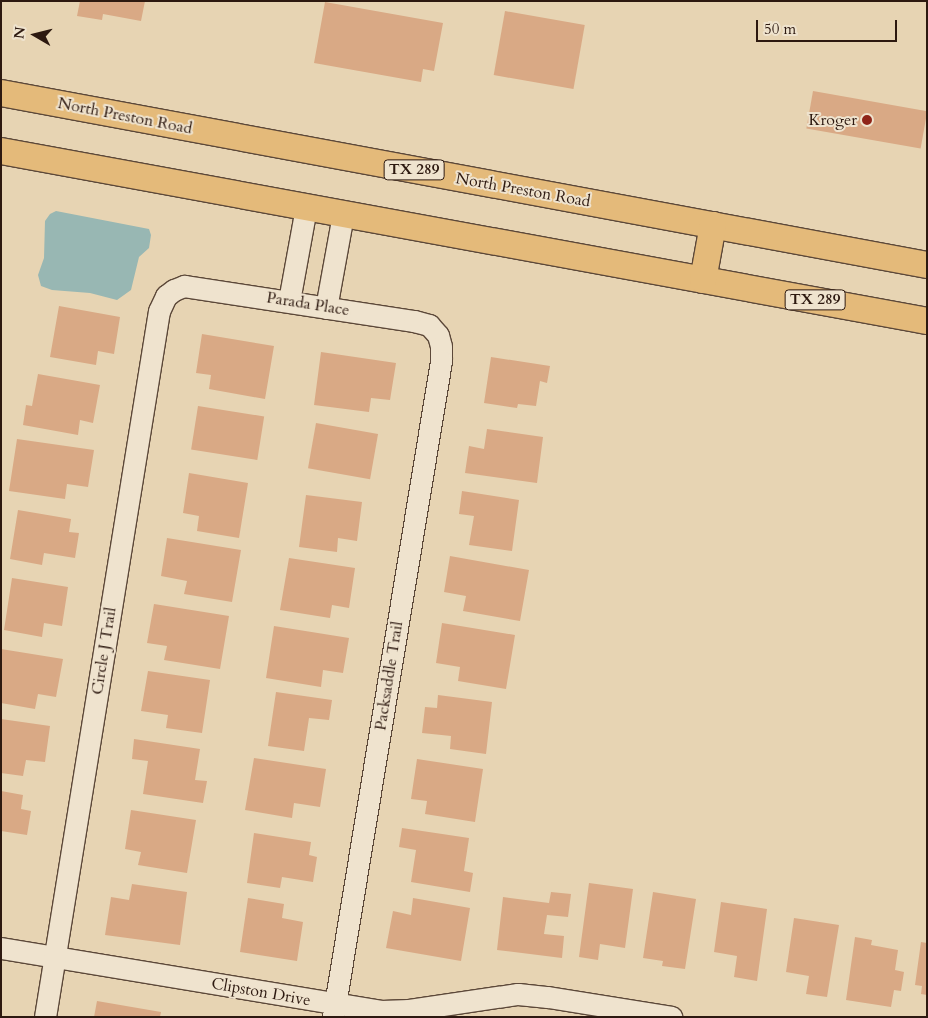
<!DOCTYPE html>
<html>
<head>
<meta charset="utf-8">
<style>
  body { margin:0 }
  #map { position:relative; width:928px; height:1018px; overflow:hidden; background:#e7d4b3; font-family:Cardo,serif }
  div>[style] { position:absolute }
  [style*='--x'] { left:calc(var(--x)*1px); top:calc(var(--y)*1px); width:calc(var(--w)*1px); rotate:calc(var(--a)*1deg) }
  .water>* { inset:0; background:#98b7b3 }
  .building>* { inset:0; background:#d9a985; transform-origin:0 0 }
  .roads { filter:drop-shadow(1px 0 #5c4839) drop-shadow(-1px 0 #5c4839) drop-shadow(0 1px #5c4839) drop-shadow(0 -1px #5c4839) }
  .minor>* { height:21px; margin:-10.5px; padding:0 10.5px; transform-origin:10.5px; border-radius:10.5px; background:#efe3ce }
  .major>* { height:26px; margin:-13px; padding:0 13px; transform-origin:13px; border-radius:13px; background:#e4ba7a }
  .dots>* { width:14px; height:14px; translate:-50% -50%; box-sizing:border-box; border:2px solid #efe3ce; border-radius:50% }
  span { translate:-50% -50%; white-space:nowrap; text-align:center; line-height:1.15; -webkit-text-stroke:4px #efe3ce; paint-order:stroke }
  .shield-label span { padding:1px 4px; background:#efe3ce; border:1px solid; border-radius:4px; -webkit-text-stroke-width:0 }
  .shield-label { font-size:15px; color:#2d1910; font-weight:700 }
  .street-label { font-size:16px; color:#2d1910 }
  .poi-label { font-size:16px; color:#2d1910 }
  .right { translate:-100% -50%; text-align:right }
  .frame { position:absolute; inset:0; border:2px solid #2d1910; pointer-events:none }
  .north { position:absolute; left:10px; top:10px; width:50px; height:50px; -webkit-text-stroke:4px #efe3ce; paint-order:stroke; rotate:278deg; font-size:14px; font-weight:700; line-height:20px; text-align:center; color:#2d1910 }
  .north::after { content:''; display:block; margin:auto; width:18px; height:22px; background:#2d1910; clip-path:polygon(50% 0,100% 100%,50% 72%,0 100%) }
  .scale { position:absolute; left:756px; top:20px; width:141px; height:22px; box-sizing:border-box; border:2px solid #2d1910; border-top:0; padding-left:6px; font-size:15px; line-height:18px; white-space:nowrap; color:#2d1910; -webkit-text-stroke:4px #efe3ce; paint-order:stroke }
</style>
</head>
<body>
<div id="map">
  <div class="water">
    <i style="clip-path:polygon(56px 211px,149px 229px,151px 235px,149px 248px,139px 257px,131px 290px,117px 300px,90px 293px,52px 290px,41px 286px,38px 275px,44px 258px,45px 221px,50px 214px)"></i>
  </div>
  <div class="building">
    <i style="clip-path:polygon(80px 1px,145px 1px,141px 21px,103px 14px,102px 20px,77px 16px)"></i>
    <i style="clip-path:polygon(325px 2px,443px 23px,434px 71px,423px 69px,421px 82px,314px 63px)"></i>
    <i style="left:505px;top:11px;width:81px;height:65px;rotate:10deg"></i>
    <i style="left:813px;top:91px;width:116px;height:38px;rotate:10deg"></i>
    <i style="clip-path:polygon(59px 306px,120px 317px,114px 354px,98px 351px,96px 365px,50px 357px)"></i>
    <i style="clip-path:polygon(202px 334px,274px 346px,265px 399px,209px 389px,211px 375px,196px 373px)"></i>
    <i style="clip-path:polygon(321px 352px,396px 363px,390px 400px,371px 398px,369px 412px,314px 405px)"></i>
    <i style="clip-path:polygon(491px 357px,550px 366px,547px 383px,540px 381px,536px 406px,518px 404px,517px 408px,484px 403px)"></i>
    <i style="clip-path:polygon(38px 374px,100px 385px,93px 423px,80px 420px,78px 435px,23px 425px,26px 405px,32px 406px)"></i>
    <i style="left:198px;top:406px;width:67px;height:44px;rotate:9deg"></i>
    <i style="left:316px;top:423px;width:63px;height:46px;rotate:10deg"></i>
    <i style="clip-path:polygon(487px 429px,543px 437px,537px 483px,465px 473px,469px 446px,484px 449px)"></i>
    <i style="clip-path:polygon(17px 439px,94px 450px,88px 487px,67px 484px,65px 499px,9px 491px)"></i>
    <i style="clip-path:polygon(189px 473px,248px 483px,239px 538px,197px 531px,199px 516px,183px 513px)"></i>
    <i style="clip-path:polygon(462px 491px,519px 500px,512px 551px,469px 545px,474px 516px,459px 514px)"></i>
    <i style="clip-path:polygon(306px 495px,362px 502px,357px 541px,338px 538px,337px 552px,299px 547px)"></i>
    <i style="clip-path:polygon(18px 510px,71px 519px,69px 532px,79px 533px,75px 558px,44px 553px,42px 565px,10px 559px)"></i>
    <i style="clip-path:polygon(167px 538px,241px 550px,232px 602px,184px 594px,187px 581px,161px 576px)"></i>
    <i style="clip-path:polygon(450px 556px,529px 570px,520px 621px,463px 611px,466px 596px,444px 592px)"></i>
    <i style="clip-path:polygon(289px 558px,355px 568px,349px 608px,332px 605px,330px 618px,280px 610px)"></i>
    <i style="clip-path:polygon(12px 578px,68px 587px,62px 626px,44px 623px,42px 637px,4px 630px)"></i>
    <i style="clip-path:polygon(154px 604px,229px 616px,220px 669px,164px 660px,167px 646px,147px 643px)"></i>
    <i style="clip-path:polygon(442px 623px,515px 635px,506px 689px,458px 681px,460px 667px,436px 663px)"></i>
    <i style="clip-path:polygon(274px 626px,349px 638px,343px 673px,323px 670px,321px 687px,266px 678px)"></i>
    <i style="clip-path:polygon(1px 649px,63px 659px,56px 697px,38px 694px,35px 709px,1px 703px)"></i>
    <i style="clip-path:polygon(148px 671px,210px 680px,202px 733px,166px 728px,168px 715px,141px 711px)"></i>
    <i style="clip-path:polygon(276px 692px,332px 700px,329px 720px,309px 718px,304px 751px,268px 746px)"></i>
    <i style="clip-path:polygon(438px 695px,492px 702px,486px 754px,450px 749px,451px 736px,422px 733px,425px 707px,437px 708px)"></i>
    <i style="clip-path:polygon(1px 719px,50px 726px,45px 762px,26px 760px,23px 776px,1px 773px)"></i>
    <i style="clip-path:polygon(134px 739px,200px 749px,195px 780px,207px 781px,203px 803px,143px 794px,148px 761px,132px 759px)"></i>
    <i style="clip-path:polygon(254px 758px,326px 769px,320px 807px,294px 803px,292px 818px,245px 810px)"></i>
    <i style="clip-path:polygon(417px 759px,483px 769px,475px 822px,425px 814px,427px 801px,411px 799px)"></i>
    <i style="clip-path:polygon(1px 791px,23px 795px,21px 809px,31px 811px,27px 835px,1px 831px)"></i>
    <i style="clip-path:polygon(131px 810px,196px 820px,187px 873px,138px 865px,141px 852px,125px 849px)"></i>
    <i style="clip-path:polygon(402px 828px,469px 838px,464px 871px,473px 873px,470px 892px,411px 882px,416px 850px,399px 847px)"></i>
    <i style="clip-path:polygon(254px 833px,311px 842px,309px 855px,317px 857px,313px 882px,282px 877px,280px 888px,247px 883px)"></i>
    <i style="clip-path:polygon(589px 883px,633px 889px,625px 948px,600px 944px,598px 960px,579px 957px)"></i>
    <i style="clip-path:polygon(132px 884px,187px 892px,180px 945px,105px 935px,111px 897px,129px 900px)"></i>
    <i style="clip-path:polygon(551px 892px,571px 894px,568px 917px,547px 915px,544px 934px,564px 936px,562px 958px,497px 950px,503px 897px,549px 903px)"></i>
    <i style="clip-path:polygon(653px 892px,696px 899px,685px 969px,662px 966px,663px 961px,643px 958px)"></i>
    <i style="clip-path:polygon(248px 898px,284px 904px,282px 918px,303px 922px,297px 961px,240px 952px)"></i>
    <i style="clip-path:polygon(413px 898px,470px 908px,461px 961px,386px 948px,393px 911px,411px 915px)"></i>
    <i style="clip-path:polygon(721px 902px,767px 909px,757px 981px,734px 977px,737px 956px,714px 952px)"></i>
    <i style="clip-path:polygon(794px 918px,839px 925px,827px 997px,806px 994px,809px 976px,786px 972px)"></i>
    <i style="clip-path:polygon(855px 937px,872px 940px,871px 945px,898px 950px,895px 970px,904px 972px,901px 991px,894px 990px,891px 1007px,846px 1000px)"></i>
    <i style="clip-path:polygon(921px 942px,927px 943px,927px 995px,921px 994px,922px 986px,915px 985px)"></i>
    <i style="clip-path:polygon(97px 1001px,161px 1012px,160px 1017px,94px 1017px)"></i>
  </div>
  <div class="roads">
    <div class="minor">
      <i style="--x:289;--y:301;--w:96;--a:-79.7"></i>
      <i style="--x:326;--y:308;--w:96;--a:-79.7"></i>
      <i style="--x:1;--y:948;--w:385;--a:9.4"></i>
      <i style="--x:381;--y:1011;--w:28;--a:-2"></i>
      <i style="--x:409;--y:1010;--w:110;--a:-8.4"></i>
      <i style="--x:518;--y:994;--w:30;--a:6"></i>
      <i style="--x:548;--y:997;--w:125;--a:9.2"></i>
      <i style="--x:45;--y:1017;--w:715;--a:-80.83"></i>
      <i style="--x:159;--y:311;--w:17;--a:-65"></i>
      <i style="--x:166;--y:296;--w:10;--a:-37"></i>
      <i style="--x:174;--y:290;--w:11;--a:-22"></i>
      <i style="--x:184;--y:286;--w:233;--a:8.7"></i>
      <i style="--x:414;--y:321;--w:16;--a:15"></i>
      <i style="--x:429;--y:325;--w:13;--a:48"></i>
      <i style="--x:438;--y:335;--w:11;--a:75"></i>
      <i style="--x:441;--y:346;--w:15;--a:90"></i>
      <i style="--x:441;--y:361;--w:665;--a:99.35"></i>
    </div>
    <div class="major">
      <i style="--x:1;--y:93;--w:942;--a:10.52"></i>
      <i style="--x:1;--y:151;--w:941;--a:10.4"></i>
      <i style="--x:703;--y:280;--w:56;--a:-79.7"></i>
    </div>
  </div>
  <div class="dots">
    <i style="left:867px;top:120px;background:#8f2418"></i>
  </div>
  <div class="shield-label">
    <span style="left:414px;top:170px">TX 289</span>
    <span style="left:815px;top:300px">TX 289</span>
  </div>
  <div class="street-label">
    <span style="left:125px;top:116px;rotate:11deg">North Preston Road</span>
    <span style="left:523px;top:190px;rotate:10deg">North Preston Road</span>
    <span style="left:308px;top:304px;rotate:9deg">Parada Place</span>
    <span style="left:104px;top:651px;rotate:-81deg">Circle J Trail</span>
    <span style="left:389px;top:676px;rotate:-81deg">Packsaddle Trail</span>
    <span style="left:261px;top:992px;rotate:10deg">Clipston Drive</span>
  </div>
  <div class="poi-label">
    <span class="right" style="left:857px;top:120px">Kroger</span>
  </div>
  <div class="frame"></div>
  <div class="north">N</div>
  <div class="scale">50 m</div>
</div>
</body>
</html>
